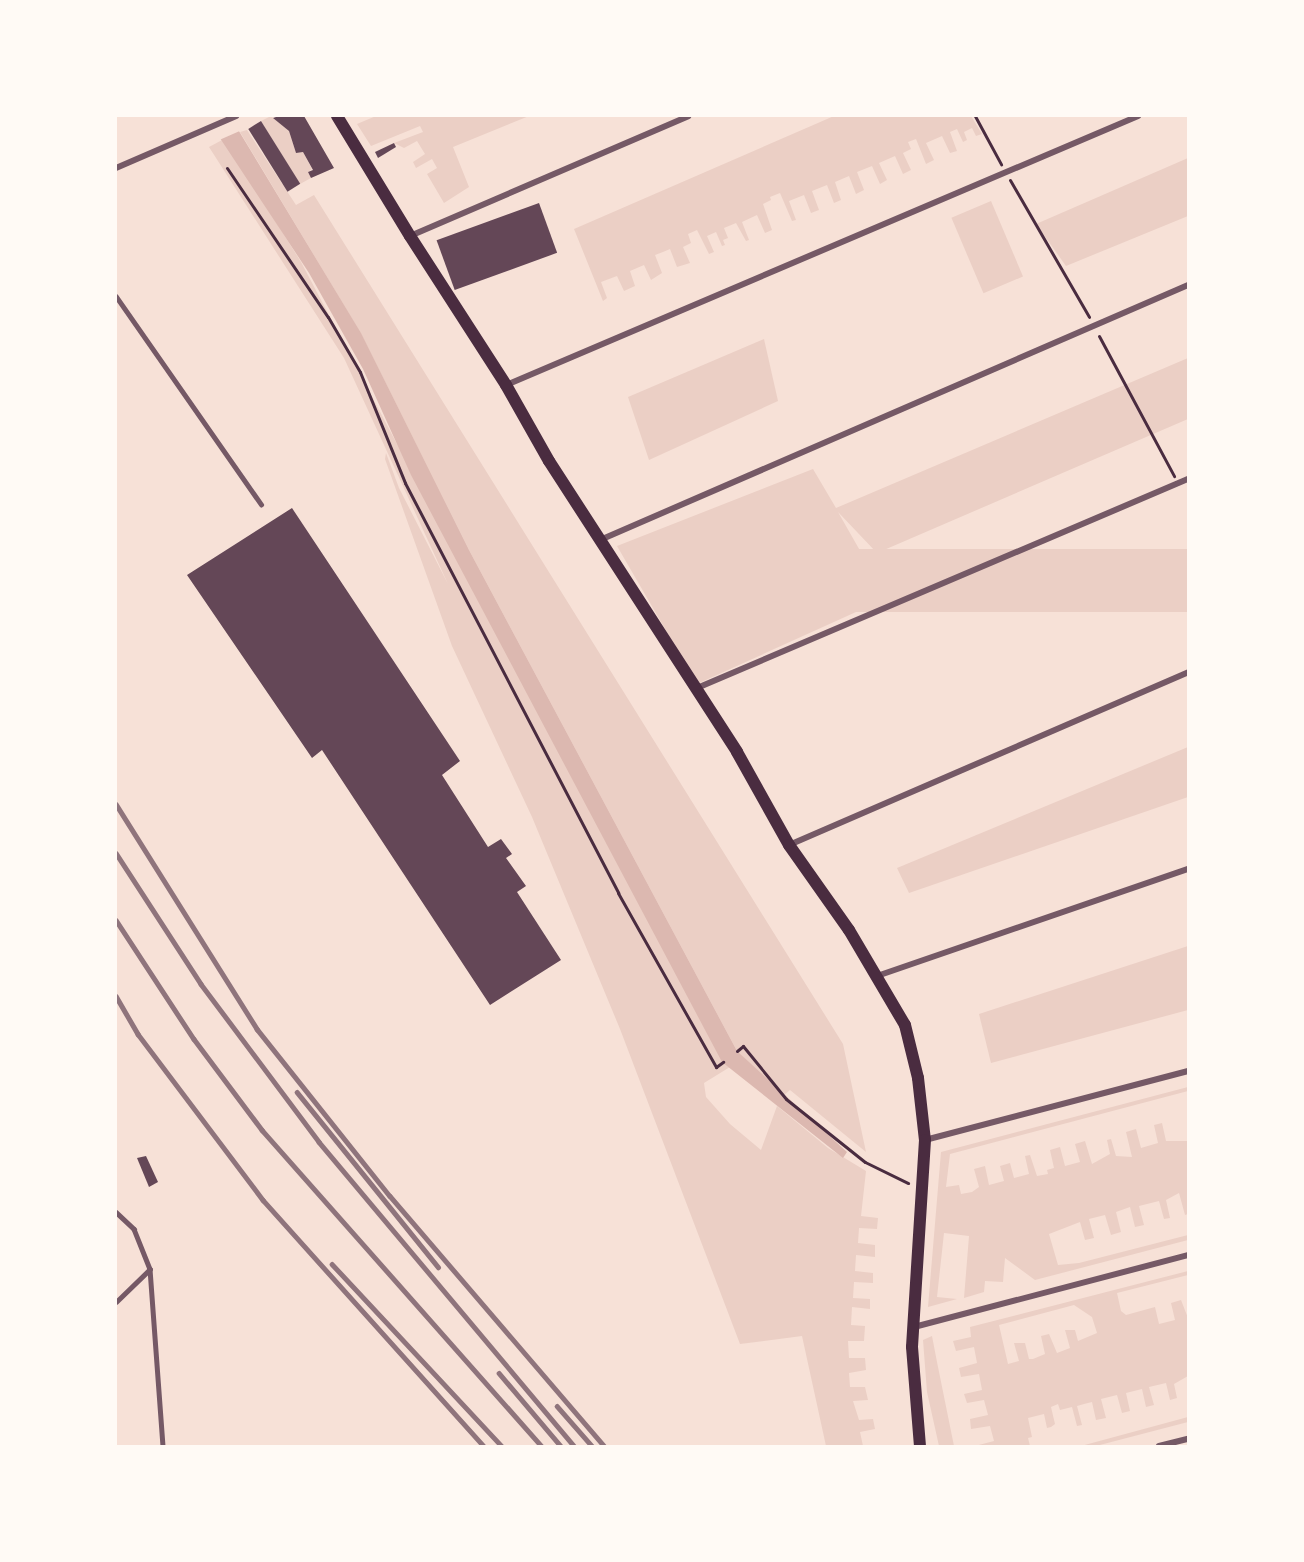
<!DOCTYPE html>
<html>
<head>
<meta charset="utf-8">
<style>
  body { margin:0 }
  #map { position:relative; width:1304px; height:1562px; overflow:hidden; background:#f7e1d7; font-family:Figtree,sans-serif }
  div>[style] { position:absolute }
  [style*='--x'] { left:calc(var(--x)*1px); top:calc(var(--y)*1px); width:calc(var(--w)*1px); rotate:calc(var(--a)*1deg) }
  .green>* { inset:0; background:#ebcfc5; transform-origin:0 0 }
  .water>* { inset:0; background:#dcb8b0 }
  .pier>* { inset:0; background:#f7e1d7 }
  .building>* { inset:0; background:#644757; transform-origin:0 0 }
  .path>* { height:3px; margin:-1.5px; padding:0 1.5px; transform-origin:1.5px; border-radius:1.5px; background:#4a2c40 }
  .service>* { height:4.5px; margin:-2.25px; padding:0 2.25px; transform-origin:2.25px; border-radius:2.25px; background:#755966 }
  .minor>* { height:6px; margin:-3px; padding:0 3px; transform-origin:3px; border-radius:3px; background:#755966 }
  .secondary>* { height:12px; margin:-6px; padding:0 6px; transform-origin:6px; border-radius:6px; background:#4a2c40 }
  .rail>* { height:4.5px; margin:-2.25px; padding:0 2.25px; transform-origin:2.25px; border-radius:2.25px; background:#8f747c }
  span { translate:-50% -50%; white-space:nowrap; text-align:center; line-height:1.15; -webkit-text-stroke:4.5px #fffaf5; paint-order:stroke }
  .frame { position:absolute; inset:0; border:117px solid #fffaf5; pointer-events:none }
</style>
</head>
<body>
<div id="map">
  <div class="green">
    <i style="clip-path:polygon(271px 116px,289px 131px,296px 153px,303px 152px,312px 169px,308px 172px,311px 178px,300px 184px,261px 121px)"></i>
    <i style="clip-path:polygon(376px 116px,529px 116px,453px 147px,469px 187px,444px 203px,427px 174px,437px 168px,432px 159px,416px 168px,413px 162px,425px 154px,417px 141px,404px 148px,394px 143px,423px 132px,420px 126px,371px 146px,357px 124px)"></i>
    <i style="clip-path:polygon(834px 116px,971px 116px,982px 134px,976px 136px,972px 128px,964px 132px,967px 140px,963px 142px,957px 129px,950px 132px,957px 151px,950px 153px,942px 136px,926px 143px,934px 160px,926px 164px,916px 139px,908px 142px,911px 149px,903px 153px,911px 170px,903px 174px,895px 156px,879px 163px,887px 180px,880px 184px,872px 166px,857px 172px,864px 190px,856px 194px,849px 176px,835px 182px,841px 200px,834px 203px,827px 185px,812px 191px,819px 210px,811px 213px,804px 195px,789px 201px,796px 220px,792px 221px,780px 193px,770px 197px,771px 200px,763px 204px,772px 230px,765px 233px,757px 215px,742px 222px,749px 240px,746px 241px,736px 223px,724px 228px,728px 238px,723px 240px,725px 245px,722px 246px,716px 232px,707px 236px,714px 252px,709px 254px,697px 230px,688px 234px,691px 243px,683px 247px,690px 263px,677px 267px,670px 249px,663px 252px,655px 255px,662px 273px,651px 280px,644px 265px,630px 271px,635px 286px,624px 291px,617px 276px,601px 282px,607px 298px,603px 301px,574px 229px)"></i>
    <i style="clip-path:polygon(247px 130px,296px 205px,314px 195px,843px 1044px,866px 1152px,790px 1090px,783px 1096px,737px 1051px,469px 550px,360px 332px,240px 132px)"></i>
    <i style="clip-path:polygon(224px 139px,301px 262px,723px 1062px,730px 1067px,704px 1083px,706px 1097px,730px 1124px,761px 1150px,777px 1106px,828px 1148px,866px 1171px,861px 1216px,878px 1218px,877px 1229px,859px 1228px,858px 1243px,875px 1245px,875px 1257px,856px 1255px,855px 1271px,873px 1273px,873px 1283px,854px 1282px,853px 1298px,870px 1299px,870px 1309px,852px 1307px,851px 1325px,865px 1326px,864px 1341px,848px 1341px,849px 1358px,865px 1358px,866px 1370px,849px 1373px,850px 1387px,865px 1387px,868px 1400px,853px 1401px,859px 1420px,873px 1419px,875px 1429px,860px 1432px,863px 1446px,826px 1446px,802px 1336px,740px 1344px,620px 1029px,532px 817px,452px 646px,385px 459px,386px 453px,399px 488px,448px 584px,344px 358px,209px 147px)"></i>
    <i style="clip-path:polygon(1188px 158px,1188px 216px,1066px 266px,1036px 224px)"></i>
    <i style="left:991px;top:201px;width:82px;height:43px;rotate:67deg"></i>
    <i style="clip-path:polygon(764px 339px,778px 401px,649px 460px,628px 397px)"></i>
    <i style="clip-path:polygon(1188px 358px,1188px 419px,877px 553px,838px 512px,887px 598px,697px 684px,617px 546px,813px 469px,836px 508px)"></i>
    <i style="left:1188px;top:549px;width:63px;height:429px;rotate:90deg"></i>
    <i style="clip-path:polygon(1188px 747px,1188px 797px,909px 893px,897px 868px)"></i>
    <i style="clip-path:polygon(1188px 946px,1188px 1010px,991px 1063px,979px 1014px)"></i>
    <i style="clip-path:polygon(1188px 1087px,1188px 1091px,950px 1154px,946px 1187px,959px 1185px,961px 1194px,972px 1192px,979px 1187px,974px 1169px,985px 1166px,989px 1185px,1004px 1181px,1000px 1166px,1010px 1163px,1014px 1178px,1029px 1174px,1025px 1156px,1030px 1155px,1037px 1176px,1048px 1174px,1047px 1170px,1054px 1168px,1050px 1150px,1060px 1147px,1065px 1166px,1080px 1162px,1075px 1144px,1085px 1141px,1092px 1164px,1110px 1154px,1107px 1140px,1111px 1139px,1116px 1156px,1132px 1157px,1126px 1132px,1136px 1129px,1141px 1148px,1158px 1143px,1154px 1125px,1162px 1123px,1166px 1141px,1188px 1141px,1188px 1214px,1185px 1215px,1179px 1193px,1166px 1200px,1170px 1218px,1164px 1219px,1159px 1201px,1139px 1206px,1144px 1225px,1135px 1227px,1130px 1207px,1116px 1212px,1121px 1232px,1111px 1235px,1105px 1215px,1089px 1219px,1094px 1238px,1085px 1240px,1080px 1222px,1049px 1234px,1058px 1265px,1079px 1263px,1188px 1235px,1188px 1240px,1035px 1280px,1005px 1258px,1003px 1282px,985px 1281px,984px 1292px,964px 1298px,969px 1236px,944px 1233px,937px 1297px,957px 1299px,928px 1307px,941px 1152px)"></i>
    <i style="clip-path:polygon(evenodd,1188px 1271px,1188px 1275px,1117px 1293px,1121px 1311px,1126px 1315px,1155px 1307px,1159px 1324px,1175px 1320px,1171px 1303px,1181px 1300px,1188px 1318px,1188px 1376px,1174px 1384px,1177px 1398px,1170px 1400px,1166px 1383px,1149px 1387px,1154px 1405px,1146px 1407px,1142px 1389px,1126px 1393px,1130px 1411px,1122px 1413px,1117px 1395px,1101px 1399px,1106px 1418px,1096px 1420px,1092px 1402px,1084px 1404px,1077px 1406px,1082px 1425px,1077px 1426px,1072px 1407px,1060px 1410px,1058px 1404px,1051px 1407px,1055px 1424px,1051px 1427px,1047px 1428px,1044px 1414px,1028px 1418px,1032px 1437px,1028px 1438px,1030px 1446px,975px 1446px,994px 1441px,990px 1426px,971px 1429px,970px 1419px,988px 1415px,984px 1400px,967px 1403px,964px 1394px,982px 1390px,979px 1374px,961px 1377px,959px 1368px,977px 1363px,974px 1347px,956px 1351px,953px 1341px,971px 1337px,970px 1327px,1188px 1271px,1074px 1305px,1092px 1317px,1097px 1333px,1078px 1341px,1075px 1330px,1065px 1330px,1070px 1348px,1057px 1353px,1049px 1334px,1041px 1336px,1045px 1354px,1033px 1359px,1029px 1359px,1025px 1343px,1014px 1343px,1019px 1361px,1008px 1364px,999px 1325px,1074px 1305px)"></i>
    <i style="clip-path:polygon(932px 1336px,937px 1362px,954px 1446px,939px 1446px,927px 1392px,923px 1340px)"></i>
    <i style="clip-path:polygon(1188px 1417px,1188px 1422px,1096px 1446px,1081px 1446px)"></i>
  </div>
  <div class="water">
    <i style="clip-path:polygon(196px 116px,231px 118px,361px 333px,469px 550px,737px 1051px,847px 1152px,843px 1158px,722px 1062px,411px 475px,363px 369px,309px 273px,212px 126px)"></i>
  </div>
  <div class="pier">
    <i style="clip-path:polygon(200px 116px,233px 116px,242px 130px,217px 141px,209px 129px,194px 118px)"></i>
  </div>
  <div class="building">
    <i style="clip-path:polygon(279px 116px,304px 116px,334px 168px,311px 178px,308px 172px,313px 170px,303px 152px,296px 153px,289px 131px,273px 118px)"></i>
    <i style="left:261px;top:121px;width:74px;height:15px;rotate:58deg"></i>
    <i style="clip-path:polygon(394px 143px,396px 147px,378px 158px,375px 152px)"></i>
    <i style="left:539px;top:203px;width:53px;height:109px;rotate:70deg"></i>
    <i style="clip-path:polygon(292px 508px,460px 761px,442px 775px,488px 847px,501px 839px,512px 854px,506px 858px,526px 886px,517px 892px,561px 960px,490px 1005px,322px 750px,312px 758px,187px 575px)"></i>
    <i style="clip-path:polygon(146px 1156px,158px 1182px,149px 1187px,137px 1158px)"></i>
  </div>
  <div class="path">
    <i style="--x:975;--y:116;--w:55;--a:61.6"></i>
    <i style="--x:227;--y:168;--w:180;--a:55.9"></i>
    <i style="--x:328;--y:317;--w:64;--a:59.8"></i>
    <i style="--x:360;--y:372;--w:120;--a:67.9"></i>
    <i style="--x:405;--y:483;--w:462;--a:62.5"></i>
    <i style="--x:618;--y:893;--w:200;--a:60.6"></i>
    <i style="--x:716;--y:1067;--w:9;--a:-36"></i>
    <i style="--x:1010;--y:180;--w:158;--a:60"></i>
    <i style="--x:1099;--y:336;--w:159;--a:61.8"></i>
    <i style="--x:737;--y:1051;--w:8;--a:-40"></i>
    <i style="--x:743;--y:1046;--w:68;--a:50.9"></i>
    <i style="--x:786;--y:1099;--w:101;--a:38.6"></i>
    <i style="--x:865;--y:1162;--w:48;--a:26"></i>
  </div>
  <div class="service">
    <i style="--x:116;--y:296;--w:254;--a:55.1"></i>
    <i style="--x:116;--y:1212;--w:25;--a:43"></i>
    <i style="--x:134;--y:1229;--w:43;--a:68.2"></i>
    <i style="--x:150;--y:1269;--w:177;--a:85.8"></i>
    <i style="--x:116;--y:1302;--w:47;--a:-44.1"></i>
  </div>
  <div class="minor">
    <i style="--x:116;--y:168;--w:131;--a:-23.4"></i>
    <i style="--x:410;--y:236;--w:303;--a:-23.3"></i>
    <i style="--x:506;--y:385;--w:687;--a:-23.06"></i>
    <i style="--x:600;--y:540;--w:641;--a:-23.45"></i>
    <i style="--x:697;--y:688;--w:534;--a:-23.06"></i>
    <i style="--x:789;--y:845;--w:435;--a:-23.4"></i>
    <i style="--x:877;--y:976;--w:329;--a:-19"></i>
    <i style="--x:925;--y:1140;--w:272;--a:-14.7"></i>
    <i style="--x:914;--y:1327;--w:283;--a:-14.7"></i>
    <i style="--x:1159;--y:1446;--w:30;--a:-14"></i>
  </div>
  <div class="secondary">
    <i style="--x:337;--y:116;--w:140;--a:58.7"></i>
    <i style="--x:410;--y:236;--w:177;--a:57.2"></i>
    <i style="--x:506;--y:385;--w:87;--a:60.5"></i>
    <i style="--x:549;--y:461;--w:346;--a:57.1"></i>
    <i style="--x:737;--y:752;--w:107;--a:60.8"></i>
    <i style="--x:789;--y:845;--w:104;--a:54.8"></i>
    <i style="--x:849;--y:930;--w:110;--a:59.5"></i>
    <i style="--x:905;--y:1025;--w:55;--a:76.2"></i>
    <i style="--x:918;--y:1078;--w:62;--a:83.6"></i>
    <i style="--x:925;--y:1140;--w:207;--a:93.6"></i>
    <i style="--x:912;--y:1347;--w:99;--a:85.4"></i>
  </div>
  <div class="rail">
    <i style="--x:116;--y:804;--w:266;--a:57.9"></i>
    <i style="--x:257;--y:1029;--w:213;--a:51.5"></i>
    <i style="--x:390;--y:1196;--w:329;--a:49.4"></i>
    <i style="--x:116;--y:853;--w:156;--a:57"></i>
    <i style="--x:201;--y:984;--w:197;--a:53.2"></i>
    <i style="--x:319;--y:1142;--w:397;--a:50"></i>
    <i style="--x:116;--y:920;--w:142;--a:56.8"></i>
    <i style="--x:194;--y:1039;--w:114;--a:53.2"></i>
    <i style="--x:262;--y:1130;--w:422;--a:48.5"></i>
    <i style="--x:116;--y:996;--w:44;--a:59.9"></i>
    <i style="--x:138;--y:1034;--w:208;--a:53"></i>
    <i style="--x:263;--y:1200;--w:331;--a:48.1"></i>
    <i style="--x:297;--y:1092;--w:225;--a:51.1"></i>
    <i style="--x:332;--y:1264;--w:249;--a:47"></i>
    <i style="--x:499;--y:1373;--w:96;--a:49.7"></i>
    <i style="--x:557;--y:1406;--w:53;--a:48.8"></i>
  </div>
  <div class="frame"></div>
</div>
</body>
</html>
